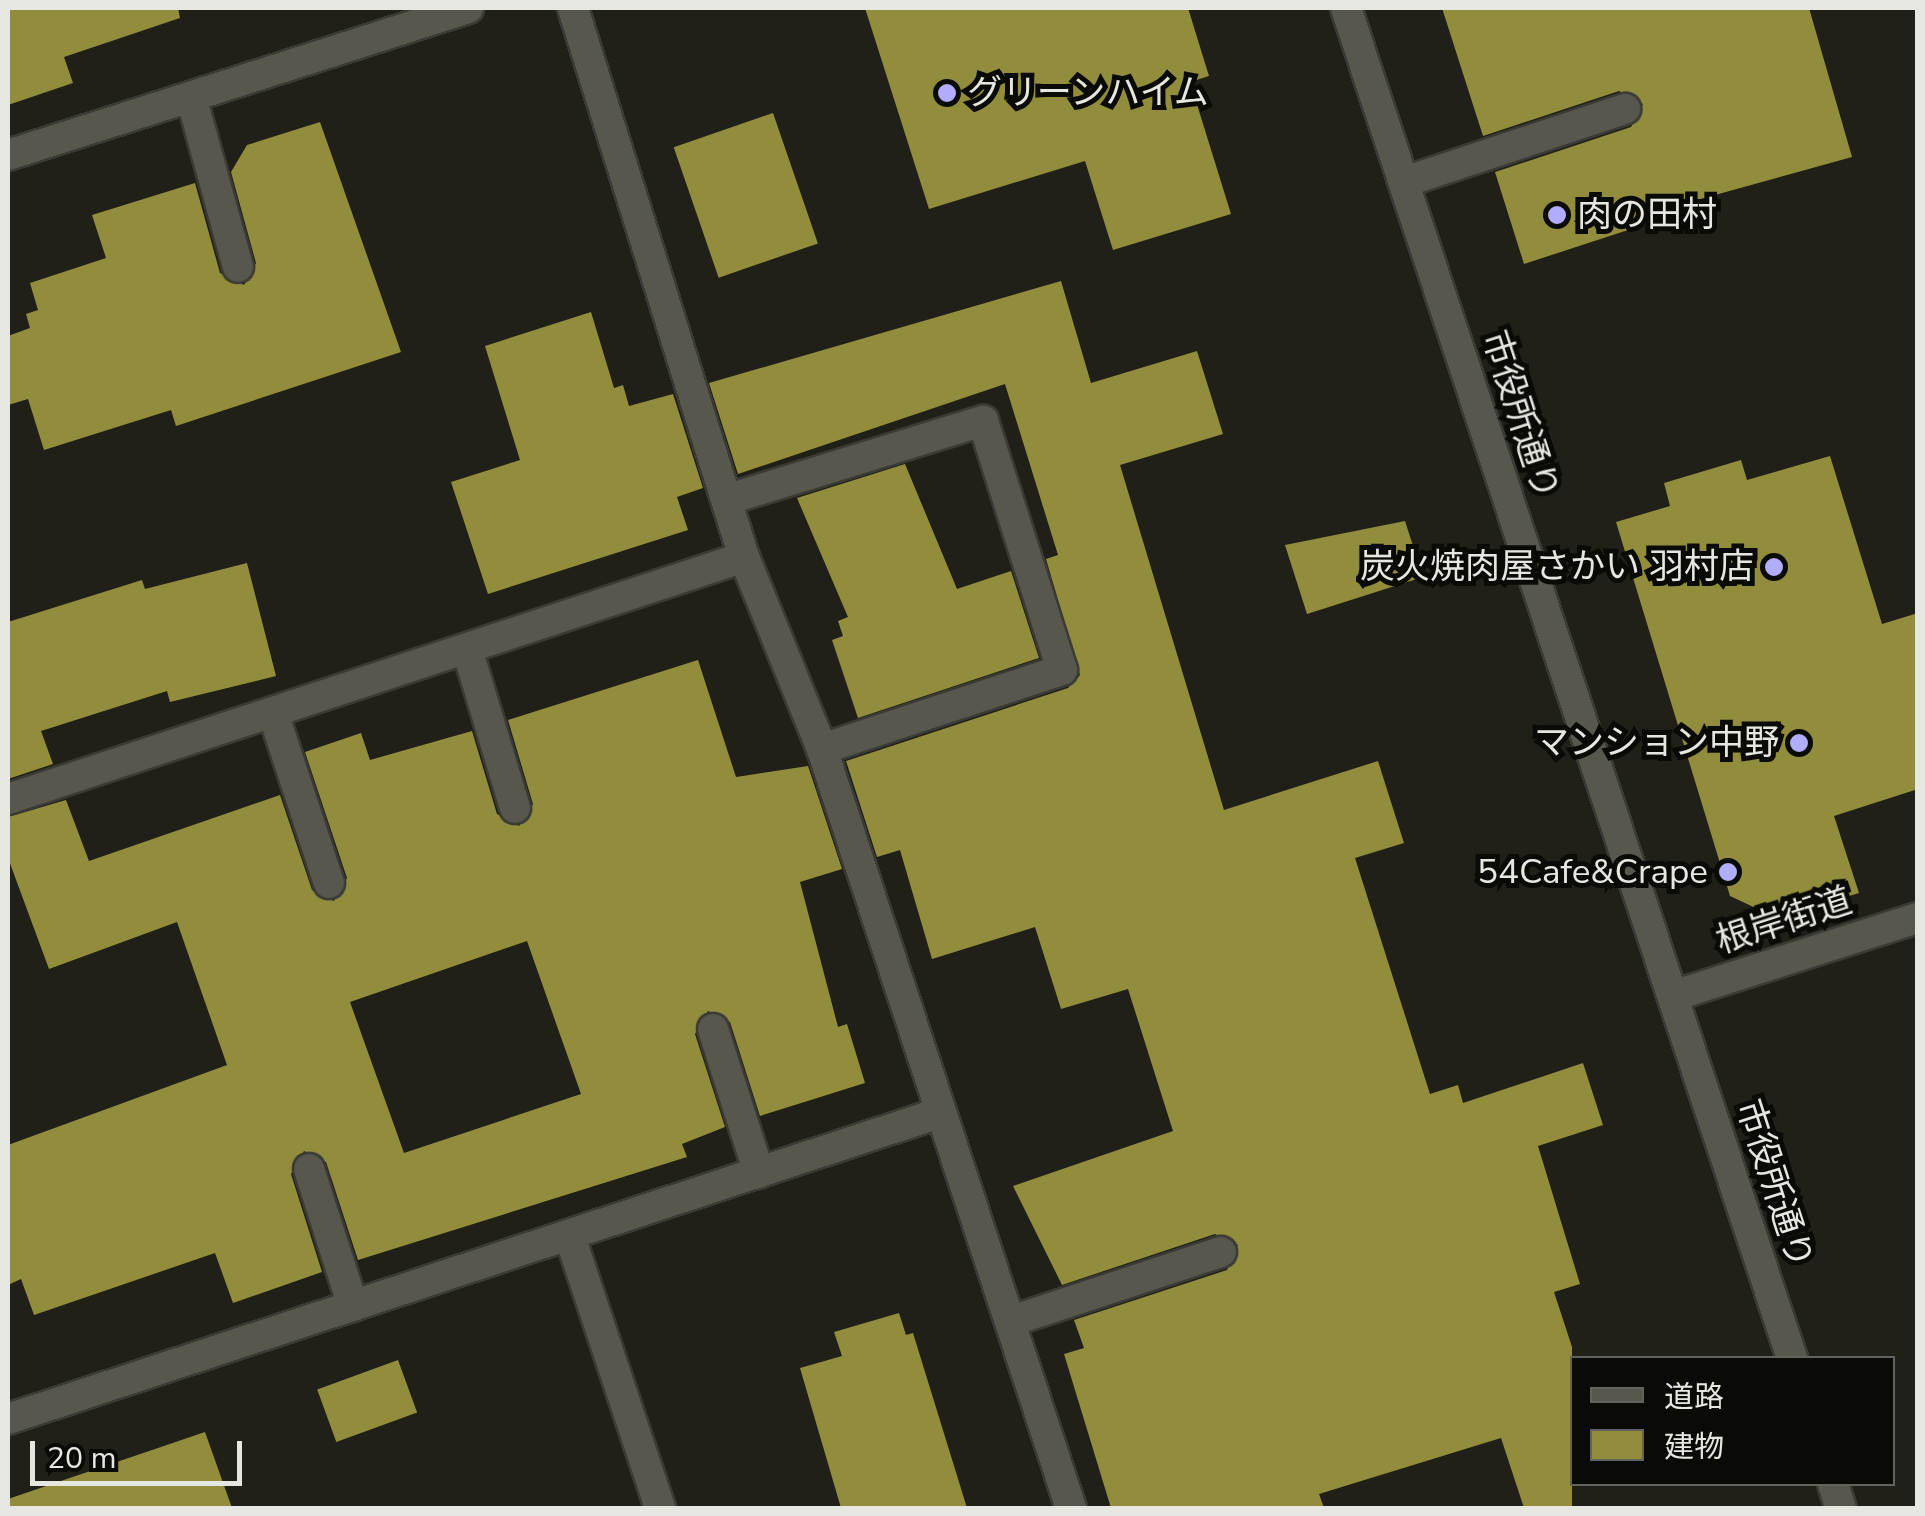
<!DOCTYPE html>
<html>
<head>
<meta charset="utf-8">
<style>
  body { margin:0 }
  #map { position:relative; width:1925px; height:1516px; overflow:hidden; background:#212018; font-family:"Nunito Sans","Noto Sans JP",sans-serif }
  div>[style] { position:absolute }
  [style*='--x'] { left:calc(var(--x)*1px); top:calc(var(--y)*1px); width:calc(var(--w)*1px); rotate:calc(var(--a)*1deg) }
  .building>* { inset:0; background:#918d3c; transform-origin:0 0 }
  .roads { filter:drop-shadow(2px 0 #3b3b35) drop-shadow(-2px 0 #3b3b35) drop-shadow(0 2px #3b3b35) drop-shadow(0 -2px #3b3b35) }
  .lane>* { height:30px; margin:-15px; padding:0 15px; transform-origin:15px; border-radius:15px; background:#57574d }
  .street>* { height:30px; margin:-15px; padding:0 15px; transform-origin:15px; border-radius:15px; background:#57574d }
  .secondary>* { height:30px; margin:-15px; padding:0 15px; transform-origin:15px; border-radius:15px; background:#57574d }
  .dots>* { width:28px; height:28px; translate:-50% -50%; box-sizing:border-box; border:5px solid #0a0a06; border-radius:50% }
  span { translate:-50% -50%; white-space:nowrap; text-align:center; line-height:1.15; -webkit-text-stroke:10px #0a0a06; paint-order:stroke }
  .poi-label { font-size:35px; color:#e7e7e1 }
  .left { translate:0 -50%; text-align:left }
  .right { translate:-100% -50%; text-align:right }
  .street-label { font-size:35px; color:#e7e7e1 }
  .frame { position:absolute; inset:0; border:10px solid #e7e7e1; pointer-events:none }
  .legend { position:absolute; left:1570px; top:1356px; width:325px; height:130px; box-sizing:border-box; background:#0a0a06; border:2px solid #62625e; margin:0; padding:12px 18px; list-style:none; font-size:30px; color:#e7e7e1 }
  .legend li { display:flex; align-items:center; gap:20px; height:50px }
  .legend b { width:50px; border:2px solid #62625e }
  .scale { position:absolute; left:30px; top:1441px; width:212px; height:45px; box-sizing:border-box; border:5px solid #e7e7e1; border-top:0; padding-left:12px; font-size:30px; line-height:35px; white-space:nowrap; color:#e7e7e1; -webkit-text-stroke:8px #0a0a06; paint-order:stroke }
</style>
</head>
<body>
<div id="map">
  <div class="building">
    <i style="clip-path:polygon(8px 8px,178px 8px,180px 18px,64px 57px,73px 83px,8px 105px)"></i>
    <i style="clip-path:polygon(865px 8px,1188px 8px,1209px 76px,1190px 82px,1231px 214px,1113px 250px,1085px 161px,929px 209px)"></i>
    <i style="clip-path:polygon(1442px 8px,1809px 8px,1852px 157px,1668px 208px,1671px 216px,1524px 264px,1495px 172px,1631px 127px,1643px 104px,1619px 91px,1483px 136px)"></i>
    <i style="left:773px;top:113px;width:138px;height:105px;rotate:71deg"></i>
    <i style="clip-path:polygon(320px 122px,401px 352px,176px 426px,171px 410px,44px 450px,28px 399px,8px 405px,8px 336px,30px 328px,26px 314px,38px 310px,30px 283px,106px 258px,92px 215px,195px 183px,220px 273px,244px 285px,256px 263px,231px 172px,247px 145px)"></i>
    <i style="clip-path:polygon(1061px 281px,1091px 383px,1197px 351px,1223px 434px,1120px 465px,1224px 810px,1378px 761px,1404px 843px,1355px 858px,1430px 1094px,1458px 1085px,1463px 1103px,1583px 1063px,1603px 1125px,1538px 1146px,1580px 1284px,1554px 1292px,1572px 1347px,1572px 1508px,1524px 1508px,1501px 1438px,1319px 1494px,1324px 1508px,1111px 1508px,1064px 1354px,1084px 1348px,1074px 1320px,1227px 1270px,1238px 1245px,1215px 1234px,1062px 1285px,1013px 1186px,1173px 1131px,1128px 989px,1061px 1009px,1035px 927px,932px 959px,900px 850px,877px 857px,846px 761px,1068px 688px,1080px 675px,1046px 559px,1058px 555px,1005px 384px,738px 474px,709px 383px)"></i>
    <i style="clip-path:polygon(591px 312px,614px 388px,623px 385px,629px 406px,673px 394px,703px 488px,677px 497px,688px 530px,488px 594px,451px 482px,520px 460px,485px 346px)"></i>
    <i style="clip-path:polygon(1830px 456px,1882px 624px,1918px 613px,1918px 789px,1834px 816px,1859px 893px,1777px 918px,1730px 896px,1616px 522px,1670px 506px,1664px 483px,1741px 460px,1747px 480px)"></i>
    <i style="clip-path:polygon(905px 464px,957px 589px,1011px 571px,1039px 658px,858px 718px,832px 640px,843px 636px,838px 621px,848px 617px,797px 498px)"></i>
    <i style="clip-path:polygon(1405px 521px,1423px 577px,1307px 614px,1285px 545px)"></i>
    <i style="clip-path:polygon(247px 563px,276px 676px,170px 702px,167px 691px,41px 731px,53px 764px,8px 779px,8px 622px,142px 580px,145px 589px)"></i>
    <i style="clip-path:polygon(evenodd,698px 660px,736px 777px,808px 766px,842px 869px,800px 882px,838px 1027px,847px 1024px,865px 1083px,760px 1116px,730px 1022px,708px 1011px,695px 1034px,725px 1127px,682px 1144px,687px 1157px,358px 1260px,326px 1162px,304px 1151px,291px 1174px,322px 1272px,233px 1303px,215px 1253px,34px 1315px,21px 1279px,8px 1285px,8px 1145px,227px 1065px,177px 922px,49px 969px,8px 858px,8px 817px,66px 800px,89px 861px,280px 795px,312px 890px,334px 901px,347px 878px,305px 752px,361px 733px,370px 760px,472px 731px,497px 814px,519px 826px,533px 804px,508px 720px,698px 660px,527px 941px,581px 1094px,404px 1153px,350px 1002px,527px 941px)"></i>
    <i style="clip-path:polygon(899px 1313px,906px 1335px,913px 1333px,967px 1508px,841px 1508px,800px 1368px,842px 1356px,834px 1332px)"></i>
    <i style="left:398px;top:1360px;width:56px;height:86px;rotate:70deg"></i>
    <i style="clip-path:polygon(205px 1432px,232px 1508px,9px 1508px,8px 1499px)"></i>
  </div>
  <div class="roads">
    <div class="lane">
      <i style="--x:1404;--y:182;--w:233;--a:-18.3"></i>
      <i style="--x:467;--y:649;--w:166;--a:73.2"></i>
      <i style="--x:273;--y:713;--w:179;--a:71.8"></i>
      <i style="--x:713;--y:1029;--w:151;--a:72.3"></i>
      <i style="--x:309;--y:1169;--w:144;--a:72.2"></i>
      <i style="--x:1011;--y:1321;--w:221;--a:-18.2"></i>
    </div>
    <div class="street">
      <i style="--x:573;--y:8;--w:575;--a:72.7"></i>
      <i style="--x:744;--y:557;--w:207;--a:67.9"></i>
      <i style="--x:822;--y:749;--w:799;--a:71.84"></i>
      <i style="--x:192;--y:100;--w:173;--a:74.6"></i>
      <i style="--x:729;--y:499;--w:266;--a:-17.1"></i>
      <i style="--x:983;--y:421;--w:261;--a:72.4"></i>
      <i style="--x:1062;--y:670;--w:253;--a:161.8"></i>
      <i style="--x:8;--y:799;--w:775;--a:-18.2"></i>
      <i style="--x:1673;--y:996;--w:257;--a:-17.7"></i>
      <i style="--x:570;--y:1237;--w:286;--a:71.6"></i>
      <i style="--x:8;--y:1419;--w:980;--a:-18.19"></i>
    </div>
    <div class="secondary">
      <i style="--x:1346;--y:8;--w:1422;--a:71.72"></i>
      <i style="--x:8;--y:155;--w:483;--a:-17.7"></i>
      <i style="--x:1833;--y:1484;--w:25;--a:72"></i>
    </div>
  </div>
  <div class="dots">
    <i style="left:947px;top:93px;background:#b1adfa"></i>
    <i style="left:1557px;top:215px;background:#b1adfa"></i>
    <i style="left:1774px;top:567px;background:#b1adfa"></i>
    <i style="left:1799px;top:743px;background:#b1adfa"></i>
    <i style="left:1728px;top:872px;background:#b1adfa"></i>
  </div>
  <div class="poi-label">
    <span class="left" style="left:967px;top:93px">グリーンハイム</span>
    <span class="left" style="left:1577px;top:215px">肉の田村</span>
    <span class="right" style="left:1754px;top:567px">炭火焼肉屋さかい 羽村店</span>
    <span class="right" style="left:1779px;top:743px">マンション中野</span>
    <span class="right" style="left:1708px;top:872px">54Cafe&amp;Crape</span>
  </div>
  <div class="street-label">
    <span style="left:1520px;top:415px;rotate:72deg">市役所通り</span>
    <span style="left:1784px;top:921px;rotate:-18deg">根岸街道</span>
    <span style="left:1774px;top:1184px;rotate:72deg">市役所通り</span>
  </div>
  <div class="frame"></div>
  <ul class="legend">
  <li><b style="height:12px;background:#57574d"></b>道路</li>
  <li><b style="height:28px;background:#918d3c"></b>建物</li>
  </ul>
  <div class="scale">20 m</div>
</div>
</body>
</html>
